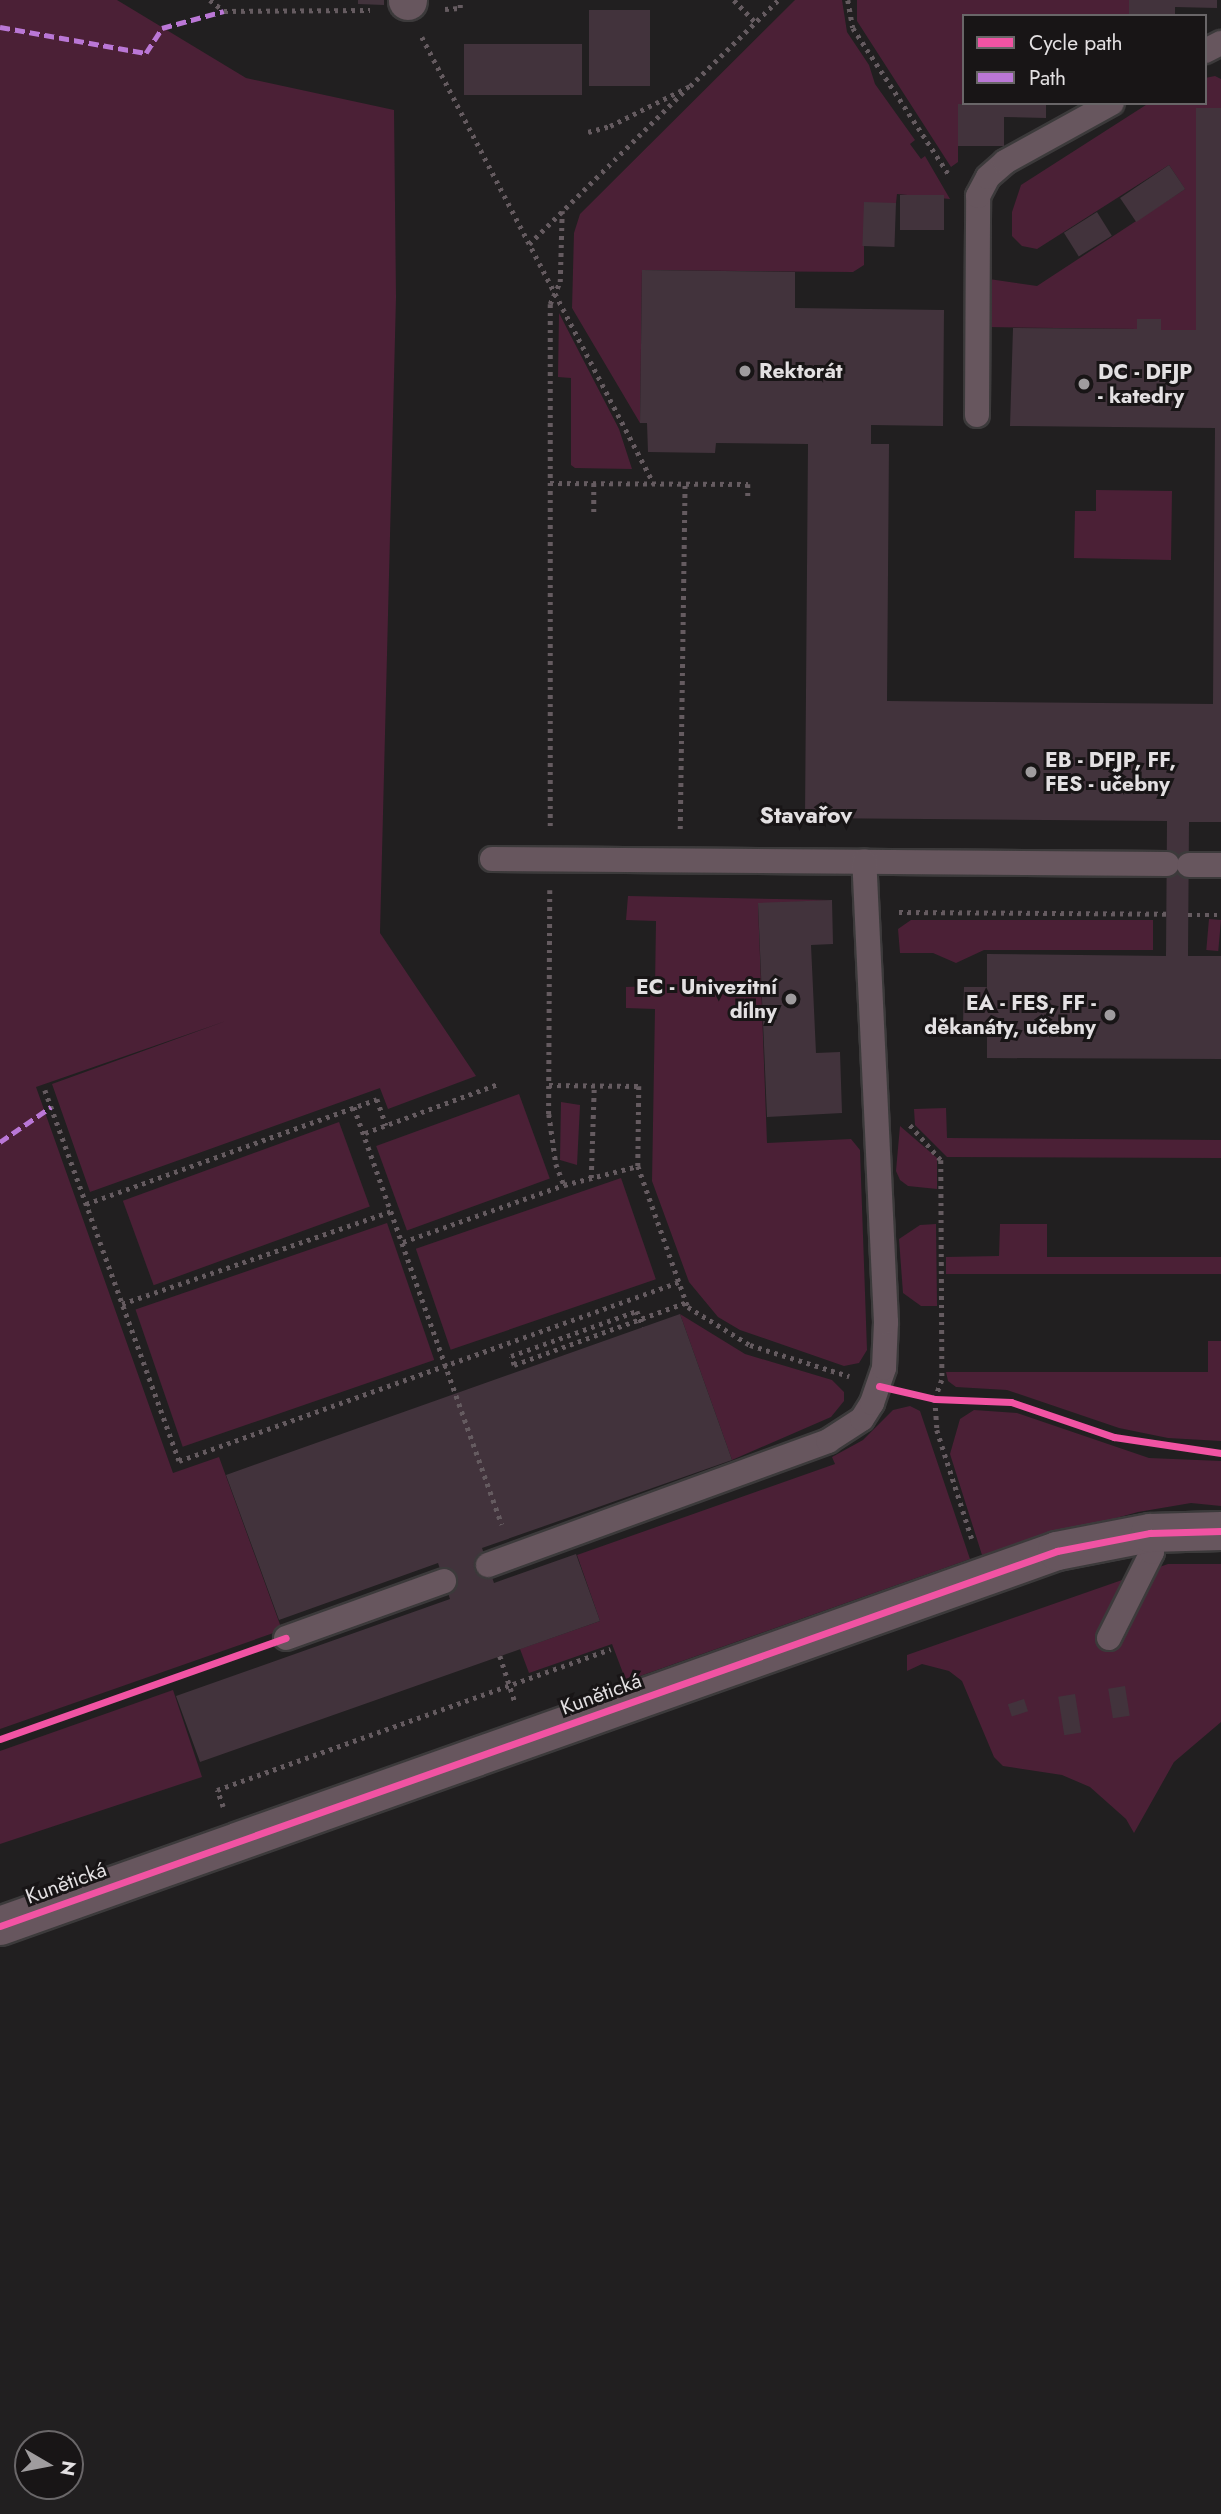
<!DOCTYPE html>
<html>
<head>
<meta charset="utf-8">
<style>
  body { margin:0 }
  #map { position:relative; width:1221px; height:2514px; overflow:hidden; background:#211f20; font-family:Jost,sans-serif }
  div>[style] { position:absolute }
  [style*='--x'] { left:calc(var(--x)*1px); top:calc(var(--y)*1px); width:calc(var(--w)*1px); rotate:calc(var(--a)*1deg) }
  .green>* { inset:0; background:#4b2036; transform-origin:0 0 }
  .building>* { inset:0; background:#42333c; transform-origin:0 0 }
  .path>* { height:4.5px; margin-top:-2.25px; transform-origin:0; background:repeating-linear-gradient(90deg,#655b60 0 3.5px,transparent 0 8.5px) }
  .roads { filter:drop-shadow(2px 0 #3c3a3b) drop-shadow(-2px 0 #3c3a3b) drop-shadow(0 2px #3c3a3b) drop-shadow(0 -2px #3c3a3b) }
  .service>* { height:24px; margin:-12px; padding:0 12px; transform-origin:12px; border-radius:12px; background:#67565e }
  .minor>* { height:38px; margin:-19px; padding:0 19px; transform-origin:19px; border-radius:19px; background:#67565e }
  .path-bridge>* { height:4.5px; margin-top:-2.25px; transform-origin:0; background:repeating-linear-gradient(90deg,#655b60 0 3.5px,transparent 0 8.5px) }
  .quiet>* { height:5px; margin-top:-2.5px; transform-origin:0; background:repeating-linear-gradient(90deg,#ba77d6 0 10px,transparent 0 15px) }
  .cycleway>* { height:7px; margin:-3.5px; padding:0 3.5px; transform-origin:3.5px; border-radius:3.5px; background:#f153a3 }
  .dots>* { width:19px; height:19px; translate:-50% -50%; box-sizing:border-box; border:4px solid #181516; border-radius:50% }
  span { translate:-50% -50%; white-space:nowrap; text-align:center; line-height:1.15; -webkit-text-stroke:6px #181516; paint-order:stroke }
  .poi-label { font-size:21px; color:#e3e0e2; font-weight:700 }
  .left { translate:0 -50%; text-align:left }
  .right { translate:-100% -50%; text-align:right }
  .street-label { font-size:21px; color:#e3e0e2 }
  .neighbourhood-label { font-size:23px; color:#e3e0e2; font-weight:700 }
  .legend { position:absolute; left:962px; top:14px; width:245px; height:91px; box-sizing:border-box; background:#181516; border:2px solid #696668; margin:0; padding:9px 12px; list-style:none; font-size:21px; color:#e3e0e2 }
  .legend li { display:flex; align-items:center; gap:14px; height:35px }
  .legend b { width:35px; border:2px solid #696668 }
  .north { position:absolute; left:14px; top:2430px; width:70px; height:70px; box-sizing:border-box; background:#181516; border:2px solid #696668; border-radius:50%; rotate:100deg; font-size:19px; font-weight:700; line-height:28px; text-align:center; color:#e3e0e2 }
  .north::after { content:''; display:block; margin:auto; width:24px; height:32px; background:#9f9c9e; clip-path:polygon(50% 0,100% 100%,50% 72%,0 100%) }
</style>
</head>
<body>
<div id="map">
  <div class="green">
    <i style="clip-path:polygon(0 0,117px 0,246px 78px,394px 110px,396px 297px,380px 933px,476px 1076px,388px 1109px,378px 1083px,380px 1088px,90px 1192px,52px 1084px,226px 1021px,36px 1087px,173px 1473px,219px 1457px,282px 1630px,0 1729px)"></i>
    <i style="clip-path:polygon(795px 0,842px 0,847px 32px,869px 65px,875px 84px,915px 140px,910px 144px,921px 159px,925px 156px,950px 199px,897px 194px,896px 203px,864px 203px,864px 265px,853px 272px,642px 270px,640px 423px,572px 308px,574px 233px,580px 214px)"></i>
    <i style="clip-path:polygon(857px 0,1129px 0,1129px 16px,964px 16px,964px 103px,1001px 105px,958px 104px,958px 162px,951px 167px,857px 21px)"></i>
    <i style="clip-path:polygon(1215px 76px,1221px 79px,1221px 108px,1196px 109px,1196px 330px,1161px 330px,1161px 319px,1137px 319px,1137px 329px,988px 327px,989px 279px,1037px 286px,1185px 189px,1169px 165px,1037px 249px,1022px 246px,1012px 236px,1012px 212px,1021px 185px,1149px 103px,1205px 103px,1205px 78px)"></i>
    <i style="clip-path:polygon(559px 313px,619px 429px,632px 469px,575px 468px,571px 465px,571px 378px,558px 377px)"></i>
    <i style="clip-path:polygon(1096px 490px,1172px 491px,1171px 560px,1074px 558px,1075px 511px,1096px 511px)"></i>
    <i style="clip-path:polygon(628px 896px,832px 900px,758px 904px,767px 1143px,851px 1139px,860px 1150px,867px 1350px,859px 1363px,844px 1366px,740px 1330px,718px 1317px,689px 1282px,652px 1181px,655px 1009px,626px 1008px,626px 987px,655px 986px,656px 921px,626px 920px)"></i>
    <i style="left:1209px;top:919px;width:12px;height:31px;rotate:5deg"></i>
    <i style="clip-path:polygon(911px 920px,1153px 920px,1153px 950px,984px 950px,956px 963px,933px 953px,900px 953px,898px 929px)"></i>
    <i style="left:519px;top:1094px;width:90px;height:152px;rotate:70deg"></i>
    <i style="clip-path:polygon(561px 1102px,580px 1105px,577px 1165px,560px 1160px)"></i>
    <i style="clip-path:polygon(946px 1108px,947px 1138px,1221px 1140px,1221px 1158px,947px 1157px,915px 1125px,914px 1109px)"></i>
    <i style="left:339px;top:1122px;width:90px;height:230px;rotate:70deg"></i>
    <i style="clip-path:polygon(900px 1126px,937px 1158px,937px 1189px,908px 1186px,900px 1180px,896px 1171px)"></i>
    <i style="left:621px;top:1178px;width:107px;height:217px;rotate:71deg"></i>
    <i style="left:387px;top:1223px;width:145px;height:266px;rotate:71deg"></i>
    <i style="clip-path:polygon(936px 1224px,937px 1306px,921px 1306px,903px 1293px,899px 1239px,920px 1225px)"></i>
    <i style="clip-path:polygon(1000px 1224px,1047px 1224px,1047px 1257px,1221px 1257px,1221px 1274px,946px 1274px,946px 1257px,999px 1256px)"></i>
    <i style="clip-path:polygon(680px 1314px,745px 1354px,832px 1380px,844px 1392px,844px 1401px,831px 1417px,732px 1460px)"></i>
    <i style="clip-path:polygon(1208px 1341px,1221px 1341px,1221px 1441px,1168px 1438px,1119px 1428px,1007px 1390px,956px 1387px,948px 1381px,946px 1372px,1208px 1372px)"></i>
    <i style="clip-path:polygon(910px 1406px,920px 1411px,970px 1559px,626px 1681px,612px 1644px,529px 1673px,520px 1649px,600px 1621px,577px 1555px,835px 1464px,832px 1457px,863px 1440px,893px 1410px)"></i>
    <i style="clip-path:polygon(974px 1410px,1017px 1413px,1149px 1458px,1221px 1461px,1221px 1506px,1191px 1503px,1138px 1512px,982px 1555px,950px 1454px,960px 1419px)"></i>
    <i style="clip-path:polygon(1168px 1564px,1221px 1564px,1221px 1722px,1174px 1762px,1134px 1833px,1126px 1819px,1090px 1787px,1062px 1775px,1003px 1766px,994px 1757px,962px 1681px,949px 1671px,922px 1664px,907px 1671px,907px 1655px)"></i>
    <i style="clip-path:polygon(173px 1690px,202px 1777px,0 1844px,0 1751px)"></i>
  </div>
  <div class="building">
    <i style="clip-path:polygon(358px 0,384px 0,384px 5px,358px 4px)"></i>
    <i style="clip-path:polygon(1129px 0,1217px 0,1217px 8px,1175px 7px,1175px 16px,1129px 16px)"></i>
    <i style="left:589px;top:10px;width:61px;height:76px"></i>
    <i style="left:464px;top:44px;width:118px;height:51px"></i>
    <i style="clip-path:polygon(1046px 103px,1046px 118px,1004px 117px,1004px 146px,958px 146px,958px 104px)"></i>
    <i style="clip-path:polygon(1196px 108px,1221px 108px,1221px 822px,1189px 822px,1188px 956px,1221px 956px,1221px 1059px,987px 1058px,987px 1025px,963px 1024px,964px 987px,987px 987px,987px 954px,1166px 956px,1167px 821px,805px 818px,808px 444px,716px 443px,715px 453px,648px 452px,647px 423px,640px 423px,642px 270px,795px 272px,795px 308px,944px 310px,943px 426px,871px 425px,871px 444px,889px 444px,887px 701px,1213px 704px,1215px 428px,1010px 426px,1013px 328px,1137px 329px,1137px 319px,1161px 319px,1161px 330px,1196px 330px)"></i>
    <i style="left:1169px;top:165px;width:29px;height:59px;rotate:56deg"></i>
    <i style="left:900px;top:195px;width:44px;height:35px"></i>
    <i style="left:864px;top:202px;width:32px;height:44px;rotate:2deg"></i>
    <i style="left:1097px;top:212px;width:28px;height:39px;rotate:58deg"></i>
    <i style="clip-path:polygon(832px 900px,833px 944px,811px 945px,816px 1053px,840px 1052px,842px 1113px,767px 1117px,758px 903px)"></i>
    <i style="clip-path:polygon(680px 1314px,732px 1460px,482px 1548px,494px 1583px,576px 1554px,600px 1621px,200px 1762px,176px 1696px,450px 1599px,438px 1563px,279px 1620px,226px 1475px)"></i>
    <i style="left:1125px;top:1686px;width:30px;height:17px;rotate:81deg"></i>
    <i style="left:1075px;top:1694px;width:39px;height:17px;rotate:81deg"></i>
    <i style="left:1024px;top:1699px;width:13px;height:17px;rotate:72deg"></i>
  </div>
  <div class="path">
    <i style="--x:210;--y:0;--w:18;--a:38"></i>
    <i style="--x:224;--y:11;--w:146;--a:-0.4"></i>
    <i style="--x:734;--y:0;--w:30;--a:46"></i>
    <i style="--x:848;--y:0;--w:28;--a:80"></i>
    <i style="--x:853;--y:28;--w:177;--a:56.8"></i>
    <i style="--x:445;--y:9;--w:15;--a:-4"></i>
    <i style="--x:460;--y:8;--w:8;--a:-90"></i>
    <i style="--x:422;--y:37;--w:504;--a:62.57"></i>
    <i style="--x:588;--y:132;--w:23;--a:-15"></i>
    <i style="--x:610;--y:126;--w:89;--a:-26.6"></i>
    <i style="--x:690;--y:86;--w:123;--a:-44.3"></i>
    <i style="--x:529;--y:244;--w:219;--a:-44.6"></i>
    <i style="--x:550;--y:483;--w:198;--a:0.3"></i>
    <i style="--x:748;--y:484;--w:12;--a:90"></i>
    <i style="--x:594;--y:483;--w:31;--a:90"></i>
    <i style="--x:550;--y:826;--w:522;--a:-90"></i>
    <i style="--x:550;--y:304;--w:24;--a:-66"></i>
    <i style="--x:560;--y:282;--w:71;--a:-88.4"></i>
    <i style="--x:680;--y:829;--w:345;--a:-89.2"></i>
    <i style="--x:550;--y:890;--w:224;--a:90.3"></i>
    <i style="--x:549;--y:1114;--w:50;--a:82"></i>
    <i style="--x:556;--y:1164;--w:22;--a:69"></i>
    <i style="--x:564;--y:1185;--w:76;--a:-14.4"></i>
    <i style="--x:899;--y:912;--w:267;--a:0.4"></i>
    <i style="--x:1188;--y:915;--w:33;--a:0"></i>
    <i style="--x:549;--y:1085;--w:90;--a:0.6"></i>
    <i style="--x:639;--y:1086;--w:80;--a:90.7"></i>
    <i style="--x:638;--y:1166;--w:150;--a:70.5"></i>
    <i style="--x:688;--y:1307;--w:73;--a:31.5"></i>
    <i style="--x:750;--y:1345;--w:104;--a:17.4"></i>
    <i style="--x:45;--y:1090;--w:394;--a:70.1"></i>
    <i style="--x:179;--y:1461;--w:531;--a:-19.7"></i>
    <i style="--x:354;--y:1107;--w:443;--a:70.5"></i>
    <i style="--x:910;--y:1125;--w:47;--a:48.5"></i>
    <i style="--x:941;--y:1160;--w:220;--a:89.7"></i>
    <i style="--x:942;--y:1380;--w:20;--a:110"></i>
    <i style="--x:935;--y:1399;--w:31;--a:86"></i>
    <i style="--x:937;--y:1430;--w:114;--a:72.2"></i>
    <i style="--x:365;--y:1133;--w:142;--a:-20.2"></i>
    <i style="--x:591;--y:1178;--w:92;--a:-88.1"></i>
    <i style="--x:86;--y:1204;--w:309;--a:-19.8"></i>
    <i style="--x:377;--y:1099;--w:28;--a:71"></i>
    <i style="--x:403;--y:1242;--w:171;--a:-19.5"></i>
    <i style="--x:122;--y:1304;--w:286;--a:-19"></i>
    <i style="--x:514;--y:1365;--w:184;--a:-20"></i>
    <i style="--x:500;--y:1656;--w:48;--a:71.9"></i>
    <i style="--x:223;--y:1807;--w:18;--a:-109"></i>
    <i style="--x:217;--y:1790;--w:418;--a:-19.7"></i>
  </div>
  <div class="roads">
    <div class="service">
      <i style="--x:1205;--y:51;--w:18;--a:-27"></i>
      <i style="--x:977;--y:415;--w:219;--a:-89.7"></i>
      <i style="--x:978;--y:196;--w:21;--a:-62"></i>
      <i style="--x:988;--y:177;--w:23;--a:-41"></i>
      <i style="--x:1005;--y:162;--w:122;--a:-28.9"></i>
      <i style="--x:492;--y:859;--w:675;--a:0.42"></i>
      <i style="--x:1189;--y:865;--w:32;--a:0"></i>
      <i style="--x:488;--y:1565;--w:362;--a:-20"></i>
      <i style="--x:828;--y:1441;--w:40;--a:-32.9"></i>
      <i style="--x:862;--y:1419;--w:19;--a:-58"></i>
      <i style="--x:872;--y:1403;--w:37;--a:-71"></i>
      <i style="--x:884;--y:1368;--w:46;--a:-87.5"></i>
      <i style="--x:886;--y:1322;--w:461;--a:-92.7"></i>
      <i style="--x:286;--y:1638;--w:168;--a:-19.8"></i>
      <i style="--x:1109;--y:1638;--w:96;--a:-63.4"></i>
      <i style="--x:1152;--y:1552;--w:19;--a:-96"></i>
    </div>
    <div class="minor">
      <i style="--x:408;--y:1;--w:1;--a:-90"></i>
      <i style="--x:0;--y:1926;--w:1122;--a:-19.53"></i>
      <i style="--x:1057;--y:1551;--w:95;--a:-11"></i>
      <i style="--x:1150;--y:1533;--w:71;--a:-1.6"></i>
    </div>
  </div>
  <div class="path-bridge">
    <i style="--x:514;--y:1365;--w:9;--a:-108"></i>
    <i style="--x:511;--y:1356;--w:134;--a:-19.7"></i>
    <i style="--x:637;--y:1311;--w:17;--a:69"></i>
  </div>
  <div class="quiet">
    <i style="--x:0;--y:27;--w:148;--a:10.1"></i>
    <i style="--x:146;--y:53;--w:30;--a:-57"></i>
    <i style="--x:162;--y:28;--w:64;--a:-15.3"></i>
    <i style="--x:0;--y:1142;--w:62;--a:-34.5"></i>
  </div>
  <div class="cycleway">
    <i style="--x:879;--y:1386;--w:57;--a:13.1"></i>
    <i style="--x:935;--y:1399;--w:76;--a:2.3"></i>
    <i style="--x:1011;--y:1402;--w:109;--a:18.8"></i>
    <i style="--x:1114;--y:1437;--w:108;--a:8.5"></i>
    <i style="--x:0;--y:1739;--w:303;--a:-19.5"></i>
    <i style="--x:0;--y:1926;--w:1122;--a:-19.53"></i>
    <i style="--x:1057;--y:1551;--w:95;--a:-11"></i>
    <i style="--x:1150;--y:1533;--w:71;--a:-1.6"></i>
  </div>
  <div class="dots">
    <i style="left:745px;top:371px;background:#9f9c9e"></i>
    <i style="left:1084px;top:384px;background:#9f9c9e"></i>
    <i style="left:1031px;top:772px;background:#9f9c9e"></i>
    <i style="left:791px;top:999px;background:#9f9c9e"></i>
    <i style="left:1110px;top:1015px;background:#9f9c9e"></i>
  </div>
  <div class="poi-label">
    <span class="left" style="left:759px;top:371px">Rektorát</span>
    <span class="left" style="left:1098px;top:384px">DC - DFJP<br>- katedry</span>
    <span class="left" style="left:1045px;top:772px">EB - DFJP, FF,<br>FES - učebny</span>
    <span class="right" style="left:777px;top:999px">EC - Univezitní<br>dílny</span>
    <span class="right" style="left:1096px;top:1015px">EA - FES, FF -<br>děkanáty, učebny</span>
  </div>
  <div class="street-label">
    <span style="left:601px;top:1694px;rotate:-20deg">Kunětická</span>
    <span style="left:66px;top:1883px;rotate:-20deg">Kunětická</span>
  </div>
  <div class="neighbourhood-label">
    <span style="left:806px;top:815px">Stavařov</span>
  </div>
  <ul class="legend">
  <li><b style="height:9px;background:#f153a3"></b>Cycle path</li>
  <li><b style="height:9px;background:#ba77d6"></b>Path</li>
  </ul>
  <div class="north">N</div>
</div>
</body>
</html>
